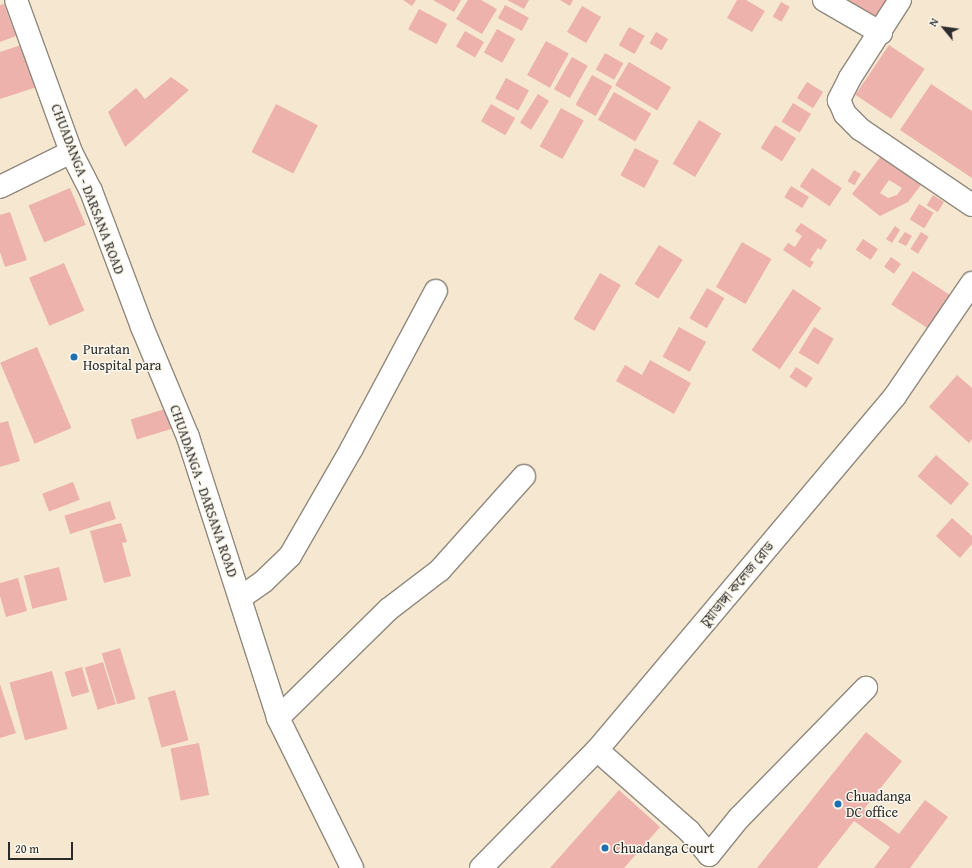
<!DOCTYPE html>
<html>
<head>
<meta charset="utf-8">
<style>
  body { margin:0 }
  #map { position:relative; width:972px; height:868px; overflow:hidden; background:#f6e7d0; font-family:"Gentium Book Plus","Noto Serif Bengali",serif }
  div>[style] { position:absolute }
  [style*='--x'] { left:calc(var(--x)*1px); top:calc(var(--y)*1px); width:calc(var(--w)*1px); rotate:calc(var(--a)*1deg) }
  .building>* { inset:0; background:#ecb2ab; transform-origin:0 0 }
  .roads { filter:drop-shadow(1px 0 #90897e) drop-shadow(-1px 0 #90897e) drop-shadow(0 1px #90897e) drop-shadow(0 -1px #90897e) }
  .street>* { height:22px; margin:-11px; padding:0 11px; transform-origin:11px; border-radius:11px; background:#fff }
  .primary>* { height:22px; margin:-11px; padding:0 11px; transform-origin:11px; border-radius:11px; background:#fff }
  .dots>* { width:11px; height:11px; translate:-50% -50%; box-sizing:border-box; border:2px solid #fbf7ec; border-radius:50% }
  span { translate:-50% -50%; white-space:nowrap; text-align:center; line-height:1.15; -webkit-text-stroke:3px #fbf7ec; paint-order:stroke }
  .street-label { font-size:14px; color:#2b2b2b }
  .poi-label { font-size:14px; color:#2b2b2b }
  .left { translate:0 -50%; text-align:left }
  .north { position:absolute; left:924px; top:8px; width:40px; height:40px; -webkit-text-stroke:3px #fbf7ec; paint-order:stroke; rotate:299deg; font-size:11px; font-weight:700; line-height:16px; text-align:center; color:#2b2b2b }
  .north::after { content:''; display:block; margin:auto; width:14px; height:18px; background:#2b2b2b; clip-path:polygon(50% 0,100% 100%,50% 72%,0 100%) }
  .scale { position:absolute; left:8px; top:842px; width:65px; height:18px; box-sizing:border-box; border:2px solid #2b2b2b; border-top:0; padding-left:5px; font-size:12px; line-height:14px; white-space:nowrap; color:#2b2b2b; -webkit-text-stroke:3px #fbf7ec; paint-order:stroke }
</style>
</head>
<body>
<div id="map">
  <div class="building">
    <i style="clip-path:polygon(403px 0,416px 0,412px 6px)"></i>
    <i style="clip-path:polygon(433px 0,461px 0,454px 12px)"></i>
    <i style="clip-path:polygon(468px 0,481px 0,497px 9px,482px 34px,456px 19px)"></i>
    <i style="clip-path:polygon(507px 0,529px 0,524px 9px)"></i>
    <i style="clip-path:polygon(560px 0,573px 0,570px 6px)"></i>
    <i style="clip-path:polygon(737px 0,746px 0,765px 11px,752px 32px,727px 18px)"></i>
    <i style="clip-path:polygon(846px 0,898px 0,883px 24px)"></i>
    <i style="left:781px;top:2px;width:10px;height:17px;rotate:29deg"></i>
    <i style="clip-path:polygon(4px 4px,16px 36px,0 42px,0 5px)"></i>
    <i style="left:505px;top:5px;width:27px;height:15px;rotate:28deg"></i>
    <i style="left:582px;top:6px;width:22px;height:30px;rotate:30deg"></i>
    <i style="left:419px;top:9px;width:32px;height:23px;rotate:28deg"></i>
    <i style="left:629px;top:27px;width:18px;height:21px;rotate:29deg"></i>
    <i style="left:497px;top:29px;width:21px;height:27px;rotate:29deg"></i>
    <i style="left:465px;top:31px;width:22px;height:18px;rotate:30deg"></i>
    <i style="left:656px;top:32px;width:14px;height:13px;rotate:30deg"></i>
    <i style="left:546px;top:41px;width:26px;height:39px;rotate:29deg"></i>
    <i style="clip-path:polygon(27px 43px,40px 86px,0 99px,0 52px)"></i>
    <i style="left:889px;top:45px;width:43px;height:60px;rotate:34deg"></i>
    <i style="left:605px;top:53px;width:21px;height:19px;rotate:29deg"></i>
    <i style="left:572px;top:57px;width:18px;height:37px;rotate:29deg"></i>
    <i style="left:629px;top:62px;width:49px;height:27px;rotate:31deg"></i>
    <i style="left:592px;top:75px;width:23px;height:34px;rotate:29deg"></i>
    <i style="clip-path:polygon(171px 77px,189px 90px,125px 147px,108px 112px,136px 88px,145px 99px)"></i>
    <i style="left:506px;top:78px;width:26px;height:23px;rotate:28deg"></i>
    <i style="left:807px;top:82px;width:19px;height:19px;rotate:32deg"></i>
    <i style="clip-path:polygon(931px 84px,972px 111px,972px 178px,900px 130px)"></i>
    <i style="left:614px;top:92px;width:43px;height:32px;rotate:30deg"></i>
    <i style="left:538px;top:94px;width:13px;height:34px;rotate:32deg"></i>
    <i style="left:793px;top:103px;width:21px;height:22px;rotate:31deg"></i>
    <i style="left:276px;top:104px;width:47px;height:54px;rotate:27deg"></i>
    <i style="left:491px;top:104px;width:28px;height:20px;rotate:30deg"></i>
    <i style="left:561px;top:108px;width:26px;height:44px;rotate:29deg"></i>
    <i style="left:699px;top:120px;width:26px;height:51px;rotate:31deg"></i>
    <i style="left:775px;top:125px;width:25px;height:27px;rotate:32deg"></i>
    <i style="left:635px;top:148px;width:27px;height:31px;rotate:28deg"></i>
    <i style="clip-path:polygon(evenodd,885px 151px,924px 181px,908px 202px,880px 216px,852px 194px,885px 151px,889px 180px,902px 188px,897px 195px,888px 198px,880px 193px,889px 180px)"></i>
    <i style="left:812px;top:168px;width:36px;height:22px;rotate:34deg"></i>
    <i style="left:854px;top:170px;width:8px;height:13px;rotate:30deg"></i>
    <i style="left:791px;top:186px;width:21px;height:13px;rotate:31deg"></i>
    <i style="left:70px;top:188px;width:40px;height:45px;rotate:67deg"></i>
    <i style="left:933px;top:195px;width:13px;height:12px;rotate:32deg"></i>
    <i style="left:919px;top:204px;width:17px;height:18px;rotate:31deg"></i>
    <i style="clip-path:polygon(10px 212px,27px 260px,5px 267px,0 252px,0 215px)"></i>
    <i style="clip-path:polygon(801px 223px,827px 240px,821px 250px,818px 248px,810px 260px,814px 262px,810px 268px,783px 250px,788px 243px,795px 247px,802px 236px,795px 231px)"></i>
    <i style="clip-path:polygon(895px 226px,900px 230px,892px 243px,886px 239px)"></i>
    <i style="clip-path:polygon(905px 232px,912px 236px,906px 246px,898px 242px)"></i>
    <i style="left:921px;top:232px;width:9px;height:20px;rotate:32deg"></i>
    <i style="left:863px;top:239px;width:18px;height:13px;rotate:34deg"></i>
    <i style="left:742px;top:242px;width:34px;height:52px;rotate:30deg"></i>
    <i style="left:659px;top:245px;width:28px;height:46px;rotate:32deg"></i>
    <i style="left:891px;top:257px;width:12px;height:12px;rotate:35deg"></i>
    <i style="left:64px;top:263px;width:52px;height:38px;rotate:67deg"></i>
    <i style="left:913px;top:271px;width:45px;height:40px;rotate:33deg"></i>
    <i style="left:600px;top:273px;width:24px;height:53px;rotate:30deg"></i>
    <i style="left:707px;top:288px;width:20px;height:35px;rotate:30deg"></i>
    <i style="left:793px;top:289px;width:34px;height:74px;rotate:34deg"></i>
    <i style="left:679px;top:327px;width:31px;height:34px;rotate:29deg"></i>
    <i style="left:814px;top:327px;width:23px;height:30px;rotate:31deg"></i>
    <i style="left:37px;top:347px;width:88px;height:40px;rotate:67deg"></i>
    <i style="clip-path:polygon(650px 360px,691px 383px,674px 414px,616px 381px,625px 365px,642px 375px)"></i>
    <i style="left:796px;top:367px;width:20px;height:12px;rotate:33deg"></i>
    <i style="clip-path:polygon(957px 375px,972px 388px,972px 439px,969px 443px,929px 407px)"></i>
    <i style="left:168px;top:408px;width:21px;height:39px;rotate:73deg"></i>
    <i style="clip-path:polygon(8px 421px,20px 461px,0 467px,0 423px)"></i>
    <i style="left:936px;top:455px;width:44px;height:28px;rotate:41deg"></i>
    <i style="left:73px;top:482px;width:19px;height:33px;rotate:69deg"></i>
    <i style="left:110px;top:501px;width:19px;height:48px;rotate:72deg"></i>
    <i style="clip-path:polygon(952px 518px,972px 536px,972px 544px,960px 558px,936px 536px)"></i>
    <i style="clip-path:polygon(121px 523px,127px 542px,122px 543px,131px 576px,104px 583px,90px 531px)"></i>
    <i style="left:59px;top:567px;width:34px;height:36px;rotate:76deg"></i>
    <i style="clip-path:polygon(18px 578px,27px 611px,6px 617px,0 596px,0 583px)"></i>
    <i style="left:120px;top:648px;width:53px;height:19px;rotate:73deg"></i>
    <i style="left:103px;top:662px;width:44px;height:19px;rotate:73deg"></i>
    <i style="left:82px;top:667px;width:26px;height:18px;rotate:74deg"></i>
    <i style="left:52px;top:671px;width:60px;height:44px;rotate:75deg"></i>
    <i style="clip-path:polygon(0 684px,16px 733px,0 738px)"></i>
    <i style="left:175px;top:690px;width:52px;height:28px;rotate:75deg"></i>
    <i style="clip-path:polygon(866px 732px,902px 761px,864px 809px,899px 834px,925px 800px,948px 817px,910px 868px,874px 868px,890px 847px,854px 821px,817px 868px,757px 868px)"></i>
    <i style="left:199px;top:743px;width:53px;height:29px;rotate:79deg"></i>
    <i style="clip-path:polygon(619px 790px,660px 827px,624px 868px,550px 868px)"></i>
  </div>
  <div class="roads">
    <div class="street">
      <i style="--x:824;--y:0;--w:66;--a:30.1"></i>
      <i style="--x:900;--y:0;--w:93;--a:122.7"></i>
      <i style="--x:850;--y:78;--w:25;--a:117"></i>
      <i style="--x:839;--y:100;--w:15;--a:67"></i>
      <i style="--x:845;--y:114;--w:21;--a:45"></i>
      <i style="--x:860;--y:129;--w:135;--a:34.2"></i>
      <i style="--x:0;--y:187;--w:79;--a:-26.2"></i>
      <i style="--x:240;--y:598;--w:29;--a:-35"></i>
      <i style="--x:264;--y:581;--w:36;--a:-44"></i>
      <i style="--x:290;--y:556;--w:125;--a:-60.1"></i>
      <i style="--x:352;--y:448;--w:178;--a:-61.9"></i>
      <i style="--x:278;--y:718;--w:156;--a:-44.5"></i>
      <i style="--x:389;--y:609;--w:64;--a:-37.4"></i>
      <i style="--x:440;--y:570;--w:126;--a:-48.2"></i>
      <i style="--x:597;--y:750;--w:123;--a:41.4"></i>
      <i style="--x:689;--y:831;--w:31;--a:50"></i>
      <i style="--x:709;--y:855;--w:48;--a:-51"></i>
      <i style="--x:739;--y:818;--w:182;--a:-45.7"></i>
      <i style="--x:481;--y:868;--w:165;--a:-45.5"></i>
      <i style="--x:597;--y:750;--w:463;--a:-49.9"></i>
      <i style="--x:895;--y:396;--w:137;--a:-55.7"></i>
    </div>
    <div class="primary">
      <i style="--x:16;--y:0;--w:162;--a:70.1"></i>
      <i style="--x:71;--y:152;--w:44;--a:62.9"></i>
      <i style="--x:91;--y:191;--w:145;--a:69.4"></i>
      <i style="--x:142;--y:327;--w:119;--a:67.3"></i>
      <i style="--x:188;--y:437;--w:295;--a:72.2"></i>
      <i style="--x:278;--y:718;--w:167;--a:63.7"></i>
    </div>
  </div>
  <div class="dots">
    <i style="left:74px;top:357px;background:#1f6fb2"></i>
    <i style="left:838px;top:804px;background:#1f6fb2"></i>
    <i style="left:605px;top:848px;background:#1f6fb2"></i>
  </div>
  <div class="street-label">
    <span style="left:88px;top:189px;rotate:69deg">CHUADANGA - DARSANA ROAD</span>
    <span style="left:204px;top:491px;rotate:71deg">CHUADANGA - DARSANA ROAD</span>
    <span style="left:737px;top:584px;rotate:-50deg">চুয়াডাঙ্গা কলেজ রোড</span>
  </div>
  <div class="poi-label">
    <span class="left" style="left:83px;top:357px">Puratan<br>Hospital para</span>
    <span class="left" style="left:846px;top:804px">Chuadanga<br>DC office</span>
    <span class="left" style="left:613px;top:848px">Chuadanga Court</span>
  </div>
  <div class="north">N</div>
  <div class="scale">20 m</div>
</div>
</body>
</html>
